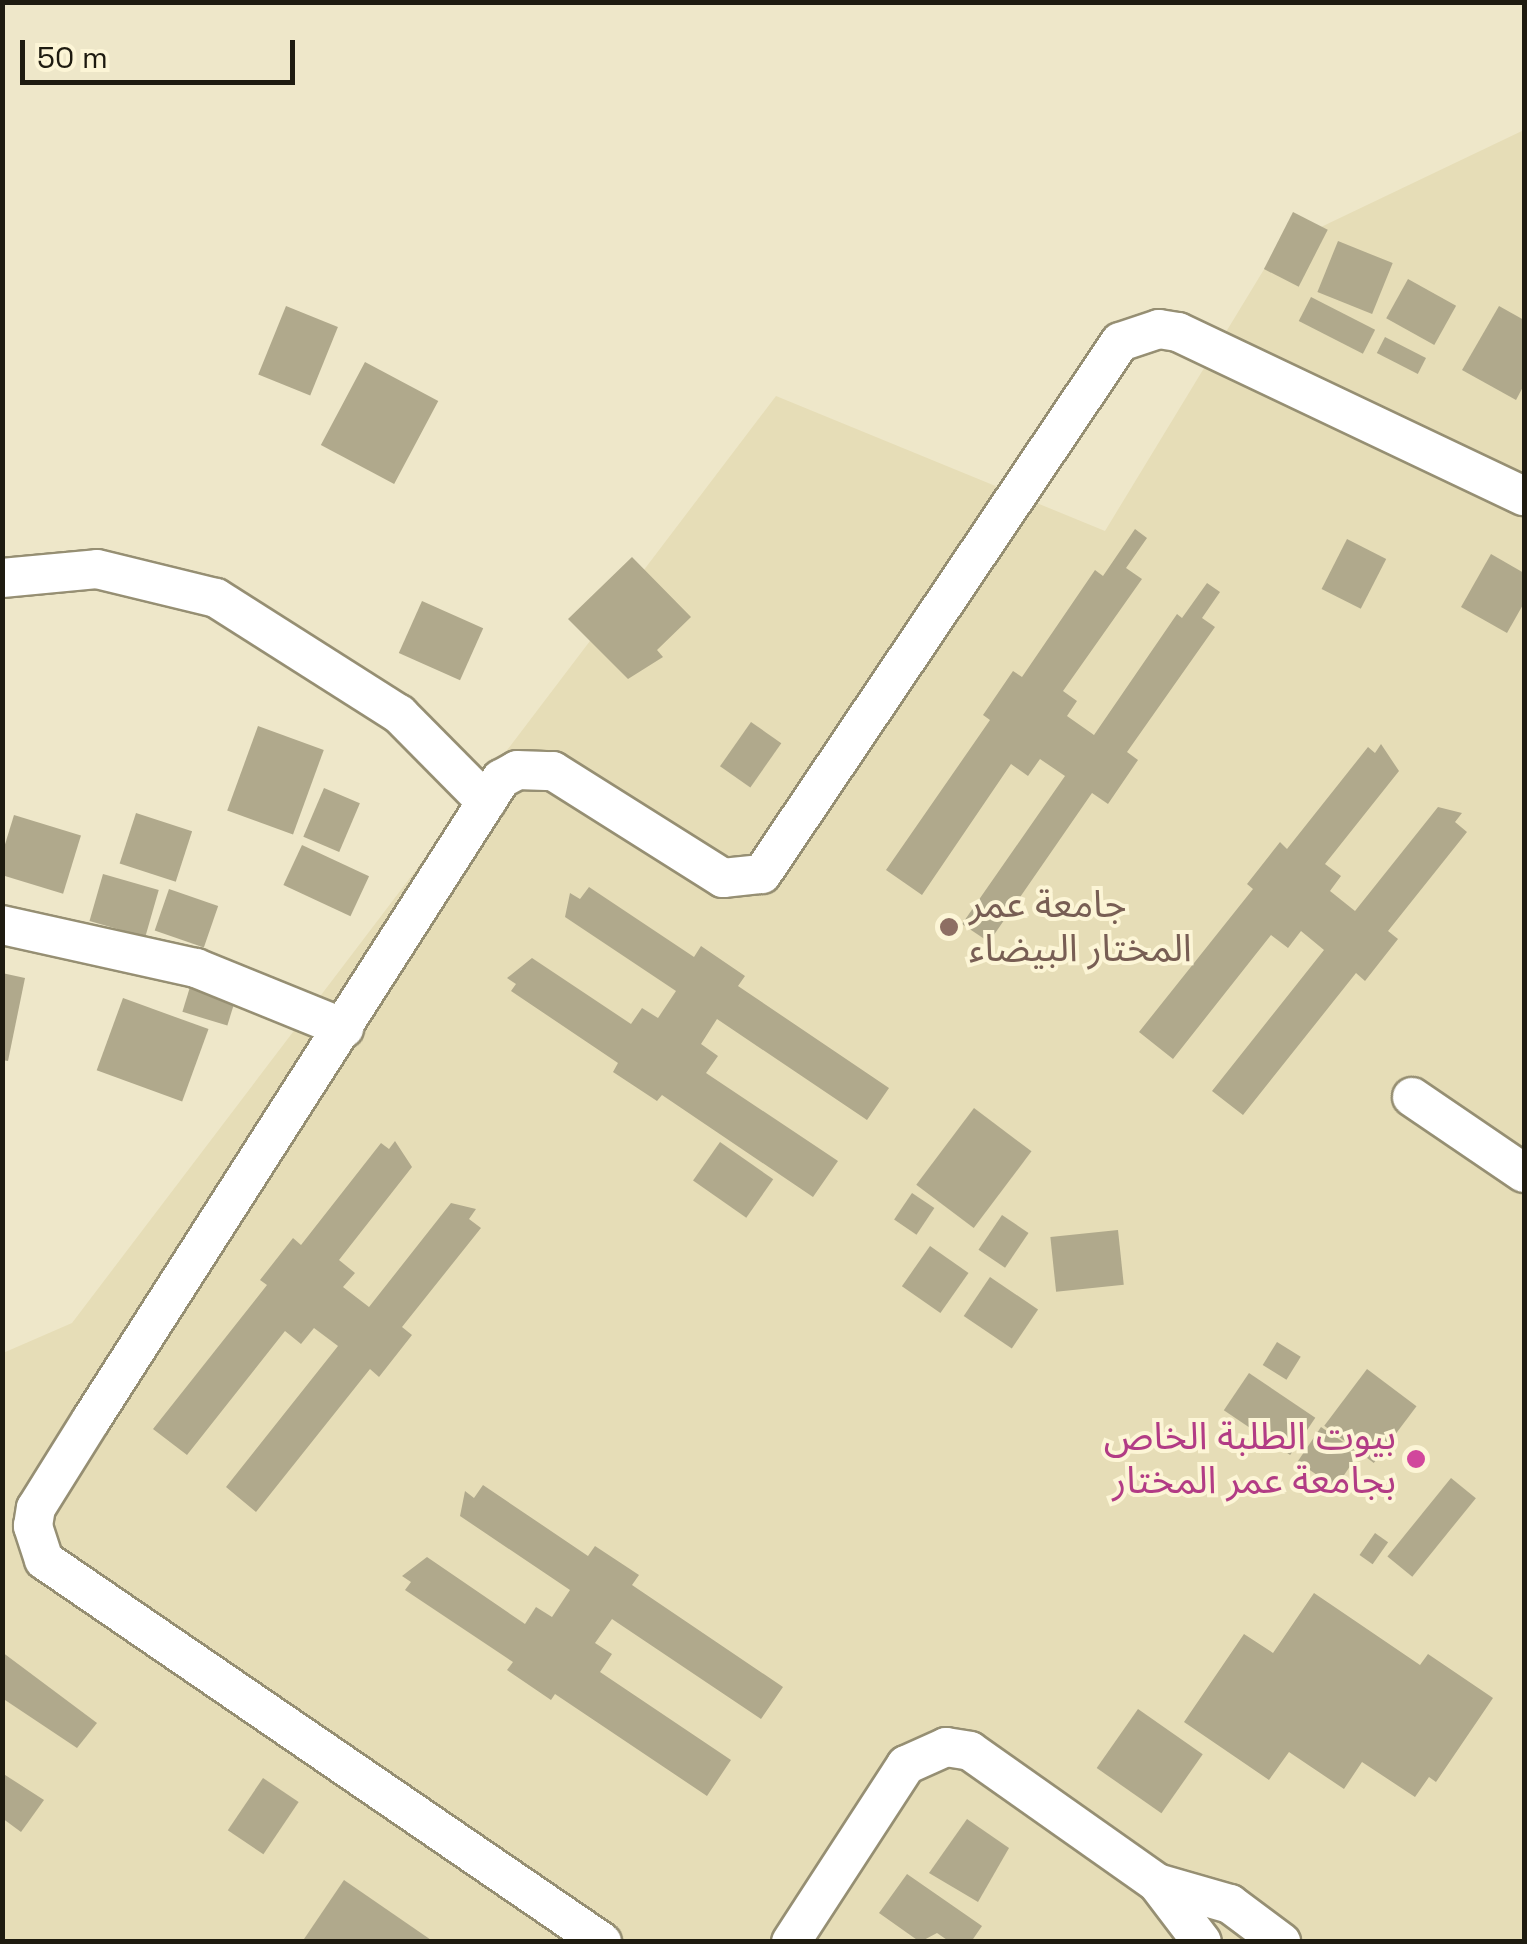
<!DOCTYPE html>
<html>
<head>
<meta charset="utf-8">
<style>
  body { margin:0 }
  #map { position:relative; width:1527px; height:1944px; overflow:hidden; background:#eee7c9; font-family:"Space Grotesk","Noto Sans Arabic",sans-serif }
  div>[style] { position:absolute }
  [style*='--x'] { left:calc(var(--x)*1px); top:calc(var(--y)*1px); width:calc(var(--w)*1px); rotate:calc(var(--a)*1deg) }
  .built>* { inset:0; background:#e6ddb7 }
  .building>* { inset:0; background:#b0a98c; transform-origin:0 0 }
  .roads { filter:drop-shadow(2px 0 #968f73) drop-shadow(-2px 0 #968f73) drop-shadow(0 2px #968f73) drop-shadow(0 -2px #968f73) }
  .street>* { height:38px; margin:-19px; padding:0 19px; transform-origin:19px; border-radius:19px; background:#fff }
  .dots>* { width:28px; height:28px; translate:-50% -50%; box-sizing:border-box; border:5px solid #fcf5d6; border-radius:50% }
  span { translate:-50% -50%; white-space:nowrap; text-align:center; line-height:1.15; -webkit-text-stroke:8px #fcf5d6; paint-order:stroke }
  .education-label { font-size:38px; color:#785e54 }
  .left { translate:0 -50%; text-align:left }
  .hotel-label { font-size:38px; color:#b23c85 }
  .right { translate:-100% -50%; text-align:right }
  .frame { position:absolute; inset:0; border:5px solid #1e1b10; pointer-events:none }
  .scale { position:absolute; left:20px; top:40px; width:275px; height:45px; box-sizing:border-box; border:5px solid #1e1b10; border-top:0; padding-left:12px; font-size:30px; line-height:35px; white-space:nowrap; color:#1e1b10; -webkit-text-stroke:8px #fcf5d6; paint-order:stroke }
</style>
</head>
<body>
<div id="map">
  <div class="built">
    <i style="clip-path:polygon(1524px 130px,1524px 1941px,3px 1942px,3px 1353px,72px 1323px,776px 396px,1105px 531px,1277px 248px)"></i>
  </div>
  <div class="building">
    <i style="left:1293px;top:212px;width:39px;height:64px;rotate:27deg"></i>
    <i style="left:1338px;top:241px;width:59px;height:55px;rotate:22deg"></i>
    <i style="left:1408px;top:279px;width:55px;height:45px;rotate:29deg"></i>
    <i style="left:1311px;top:297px;width:72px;height:27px;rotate:27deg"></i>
    <i style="left:286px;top:306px;width:56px;height:74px;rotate:22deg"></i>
    <i style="clip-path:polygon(1499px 306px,1524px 320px,1524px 385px,1516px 400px,1462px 370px)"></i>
    <i style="left:1385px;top:337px;width:46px;height:18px;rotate:27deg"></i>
    <i style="left:365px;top:362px;width:83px;height:94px;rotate:28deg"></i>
    <i style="clip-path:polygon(1135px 529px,1147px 538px,1126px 568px,1142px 579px,1063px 691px,1077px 701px,1067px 716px,1094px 735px,1177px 614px,1182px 618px,1207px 583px,1220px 592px,1202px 618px,1215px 627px,1127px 752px,1138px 760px,1108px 804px,1092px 793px,989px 942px,962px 924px,1065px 776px,1040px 759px,1028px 776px,1011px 764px,922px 895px,886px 870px,990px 720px,983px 715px,1013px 671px,1022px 677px,1095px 570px,1103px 576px)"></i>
    <i style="left:1347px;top:539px;width:44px;height:56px;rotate:27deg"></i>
    <i style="clip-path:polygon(1491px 554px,1524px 573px,1524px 603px,1507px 633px,1461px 607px)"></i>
    <i style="clip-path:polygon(632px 557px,691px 617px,657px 650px,663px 657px,628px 679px,568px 619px)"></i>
    <i style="left:422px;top:601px;width:67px;height:57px;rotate:24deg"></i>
    <i style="left:751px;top:722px;width:37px;height:54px;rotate:35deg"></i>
    <i style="left:258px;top:726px;width:70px;height:90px;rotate:20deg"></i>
    <i style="clip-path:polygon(1381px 744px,1399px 771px,1325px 864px,1341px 876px,1330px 891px,1355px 911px,1438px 807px,1462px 813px,1455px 822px,1467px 832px,1388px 931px,1398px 939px,1365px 981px,1356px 973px,1243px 1115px,1212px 1091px,1324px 950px,1301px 931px,1288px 948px,1271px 935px,1173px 1059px,1139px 1032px,1253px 889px,1247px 884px,1280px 842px,1287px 849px,1368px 747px,1375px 753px)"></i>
    <i style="left:324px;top:788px;width:39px;height:53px;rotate:23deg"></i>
    <i style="left:136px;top:813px;width:59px;height:53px;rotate:18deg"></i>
    <i style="left:14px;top:815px;width:70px;height:61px;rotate:17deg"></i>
    <i style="left:302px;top:845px;width:74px;height:44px;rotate:25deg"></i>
    <i style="left:103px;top:874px;width:58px;height:49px;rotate:16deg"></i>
    <i style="clip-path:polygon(589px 887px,694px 957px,701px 946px,745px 976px,738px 986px,889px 1088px,867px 1120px,717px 1019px,701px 1044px,718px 1056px,706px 1073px,838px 1161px,813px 1197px,662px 1095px,657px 1101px,613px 1072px,618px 1063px,511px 991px,516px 984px,507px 978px,532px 958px,631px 1024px,642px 1008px,658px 1018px,676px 991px,565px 917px,570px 893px,580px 899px)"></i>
    <i style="left:169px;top:889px;width:52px;height:44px;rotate:19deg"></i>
    <i style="clip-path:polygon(2px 973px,25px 978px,8px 1061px,2px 1060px)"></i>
    <i style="left:190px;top:987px;width:47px;height:26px;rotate:17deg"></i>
    <i style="left:123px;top:998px;width:91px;height:77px;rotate:20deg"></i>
    <i style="left:974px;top:1108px;width:72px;height:96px;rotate:37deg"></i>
    <i style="clip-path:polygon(395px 1141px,412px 1167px,339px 1260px,355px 1273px,343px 1287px,369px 1307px,451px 1203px,476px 1209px,469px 1219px,481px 1228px,402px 1327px,412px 1335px,379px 1377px,370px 1369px,256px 1512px,226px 1487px,338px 1346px,314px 1328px,301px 1344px,285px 1331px,187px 1455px,153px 1429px,267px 1285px,260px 1280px,293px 1238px,301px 1245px,381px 1143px,389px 1149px)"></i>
    <i style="left:720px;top:1142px;width:65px;height:47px;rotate:35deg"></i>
    <i style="left:912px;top:1193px;width:27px;height:32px;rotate:34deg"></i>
    <i style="left:1002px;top:1215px;width:32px;height:42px;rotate:34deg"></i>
    <i style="left:1118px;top:1230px;width:55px;height:68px;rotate:84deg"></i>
    <i style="left:930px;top:1246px;width:47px;height:49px;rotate:35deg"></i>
    <i style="left:990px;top:1277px;width:58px;height:47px;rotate:34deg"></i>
    <i style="left:1277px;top:1342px;width:28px;height:27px;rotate:32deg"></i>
    <i style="left:1367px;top:1369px;width:62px;height:71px;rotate:37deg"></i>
    <i style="left:1249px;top:1373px;width:80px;height:45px;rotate:34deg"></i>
    <i style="left:1321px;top:1427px;width:46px;height:42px;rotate:34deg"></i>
    <i style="left:1451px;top:1478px;width:32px;height:101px;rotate:39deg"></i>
    <i style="clip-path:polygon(483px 1485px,588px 1556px,595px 1546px,639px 1575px,632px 1585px,783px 1687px,761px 1719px,612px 1619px,595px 1643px,612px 1654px,600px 1672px,731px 1760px,707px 1796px,555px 1694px,551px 1700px,507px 1670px,513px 1662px,405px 1590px,411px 1582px,402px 1576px,427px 1557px,525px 1624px,536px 1607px,552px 1617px,570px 1590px,460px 1516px,465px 1491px,474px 1498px)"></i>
    <i style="left:1375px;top:1533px;width:16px;height:27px;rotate:35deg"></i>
    <i style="clip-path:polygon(1314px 1593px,1420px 1665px,1428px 1654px,1493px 1698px,1436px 1782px,1429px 1777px,1415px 1797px,1362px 1762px,1344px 1789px,1289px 1752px,1269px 1780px,1184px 1722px,1244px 1634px,1273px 1653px)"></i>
    <i style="clip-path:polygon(2px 1652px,97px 1723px,77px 1748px,2px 1698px)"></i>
    <i style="left:1138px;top:1709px;width:79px;height:72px;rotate:35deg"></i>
    <i style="clip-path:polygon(2px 1773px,44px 1800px,21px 1832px,2px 1818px)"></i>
    <i style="left:263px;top:1778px;width:43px;height:63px;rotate:34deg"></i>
    <i style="clip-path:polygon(967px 1819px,1009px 1848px,978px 1902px,929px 1873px)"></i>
    <i style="clip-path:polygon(907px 1874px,982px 1926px,971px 1942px,950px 1942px,937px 1933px,920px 1942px,879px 1913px)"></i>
    <i style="clip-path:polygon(344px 1880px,434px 1942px,302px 1942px)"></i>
  </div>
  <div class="roads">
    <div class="street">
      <i style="--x:2;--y:578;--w:95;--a:-5.4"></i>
      <i style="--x:97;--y:569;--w:122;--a:13.7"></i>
      <i style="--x:216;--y:598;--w:217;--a:32.4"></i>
      <i style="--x:399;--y:714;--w:124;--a:45.3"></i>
      <i style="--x:2;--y:925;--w:199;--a:12.5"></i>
      <i style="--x:196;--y:968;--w:160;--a:22.1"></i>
      <i style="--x:1412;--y:1097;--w:135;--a:34.2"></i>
      <i style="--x:1157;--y:1883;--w:76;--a:16"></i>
      <i style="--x:1230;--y:1904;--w:64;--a:36.7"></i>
      <i style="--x:602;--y:1942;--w:676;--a:-145.6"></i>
      <i style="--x:44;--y:1560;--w:36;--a:-108"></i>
      <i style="--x:33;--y:1526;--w:18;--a:-81"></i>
      <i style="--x:36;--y:1508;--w:104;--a:-58"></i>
      <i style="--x:91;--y:1420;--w:761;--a:-57.4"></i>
      <i style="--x:501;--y:779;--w:18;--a:-29"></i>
      <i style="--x:517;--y:770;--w:36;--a:2"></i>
      <i style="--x:553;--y:771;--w:201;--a:32.2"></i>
      <i style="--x:723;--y:878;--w:39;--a:-6"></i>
      <i style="--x:762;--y:874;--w:641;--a:-56.06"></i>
      <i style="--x:1120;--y:342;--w:41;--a:-18.4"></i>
      <i style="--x:1159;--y:329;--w:19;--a:9"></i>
      <i style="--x:1178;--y:332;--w:383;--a:25.4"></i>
      <i style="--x:791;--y:1942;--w:211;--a:-57"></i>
      <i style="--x:906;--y:1765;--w:44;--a:-24.2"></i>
      <i style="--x:946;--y:1747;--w:24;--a:9"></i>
      <i style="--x:970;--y:1751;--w:229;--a:35.2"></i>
      <i style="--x:1157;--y:1883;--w:74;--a:52.7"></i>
    </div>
  </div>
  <div class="dots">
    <i style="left:949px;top:927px;background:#8d6e63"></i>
    <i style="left:1416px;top:1459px;background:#d1479c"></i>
  </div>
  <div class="education-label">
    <span class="left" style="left:969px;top:927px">جامعة عمر<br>المختار البيضاء</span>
  </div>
  <div class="hotel-label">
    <span class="right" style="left:1396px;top:1459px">بيوت الطلبة الخاص<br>بجامعة عمر المختار</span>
  </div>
  <div class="frame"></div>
  <div class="scale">50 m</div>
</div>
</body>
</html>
